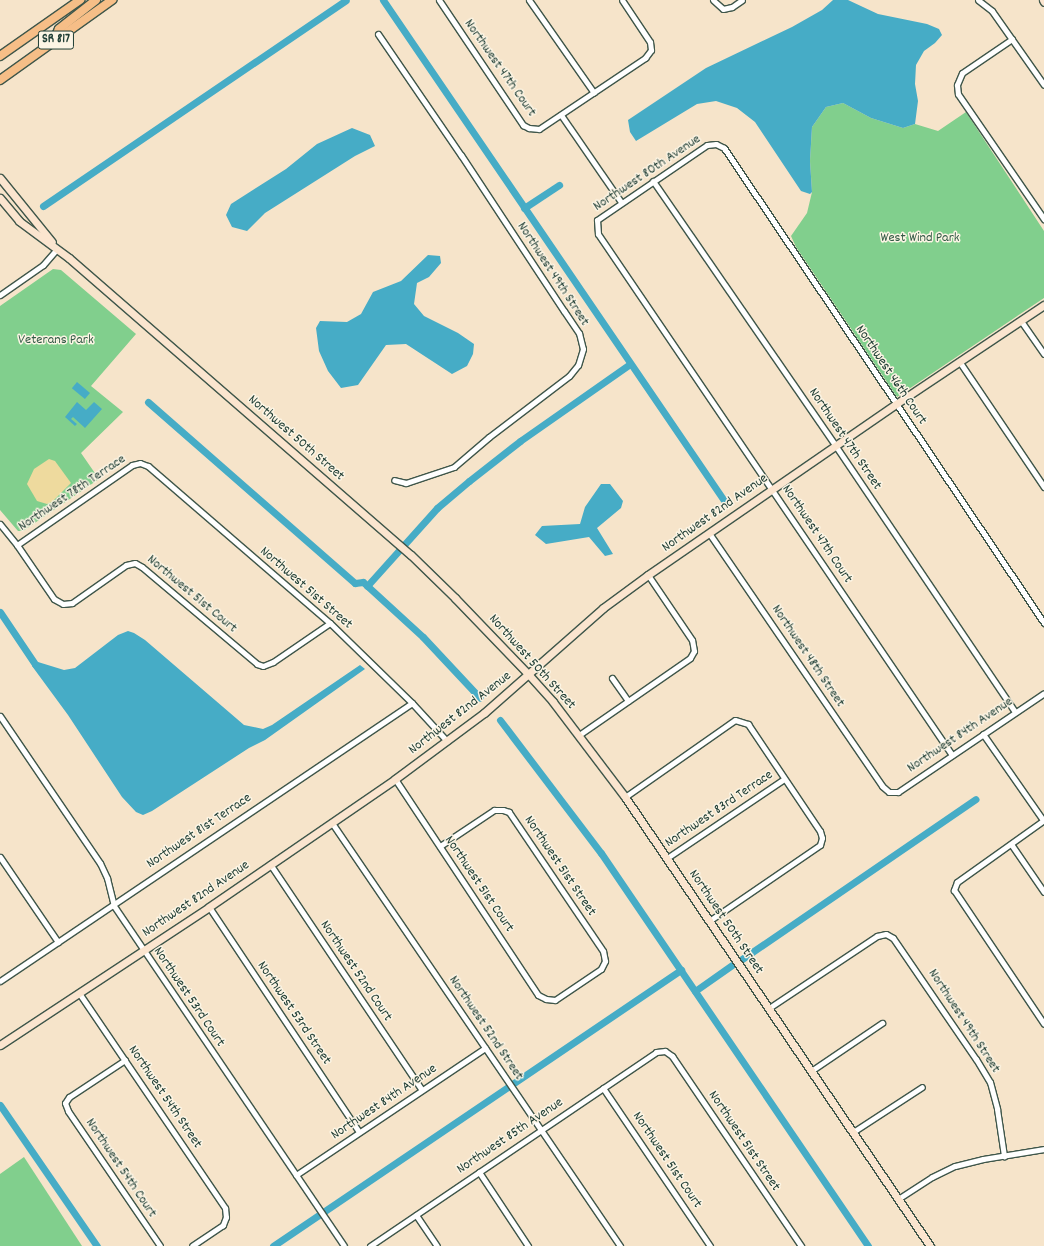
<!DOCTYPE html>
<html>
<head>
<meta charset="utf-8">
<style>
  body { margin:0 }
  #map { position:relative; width:1044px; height:1246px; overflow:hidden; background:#f6e4ca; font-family:Dekko,sans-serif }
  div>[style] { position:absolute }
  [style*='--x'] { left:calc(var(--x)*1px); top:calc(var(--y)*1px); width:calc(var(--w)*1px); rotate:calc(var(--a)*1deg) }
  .green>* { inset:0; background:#81cf8d }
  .sand>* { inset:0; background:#eeda9e }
  .water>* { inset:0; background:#46acc6; transform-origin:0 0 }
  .canal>* { height:7px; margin:-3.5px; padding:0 3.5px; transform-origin:3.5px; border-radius:3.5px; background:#46acc6 }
  .roads { filter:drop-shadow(1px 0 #3f564a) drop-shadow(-1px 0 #3f564a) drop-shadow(0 1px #3f564a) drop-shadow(0 -1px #3f564a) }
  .street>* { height:5px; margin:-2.5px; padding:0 2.5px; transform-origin:2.5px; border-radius:2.5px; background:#fff }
  .secondary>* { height:7px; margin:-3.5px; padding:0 3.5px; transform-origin:3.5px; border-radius:3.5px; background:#fbe5cf }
  .primary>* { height:8px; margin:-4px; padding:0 4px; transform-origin:4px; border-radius:4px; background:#f6be87 }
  span { translate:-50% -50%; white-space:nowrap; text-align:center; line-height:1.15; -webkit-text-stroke:3px #fcf5e5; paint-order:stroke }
  .shield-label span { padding:1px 3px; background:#fcf5e5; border:1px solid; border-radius:3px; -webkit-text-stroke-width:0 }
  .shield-label { font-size:13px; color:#1f3d34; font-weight:700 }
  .street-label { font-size:14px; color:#1f3d34 }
  .park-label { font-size:14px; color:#335a46 }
</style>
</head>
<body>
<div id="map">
  <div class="green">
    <i style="clip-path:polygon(843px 103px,871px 118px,903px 128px,915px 124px,938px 131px,966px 112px,1044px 231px,1044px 298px,897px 397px,796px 247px,791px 236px,807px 213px,812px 192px,810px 161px,812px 127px,826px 107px)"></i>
    <i style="clip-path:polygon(53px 269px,61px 270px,136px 334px,91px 386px,123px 412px,81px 453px,99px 479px,23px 531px,18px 531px,0 510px,0 306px)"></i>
    <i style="clip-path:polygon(24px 1157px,82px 1246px,0 1246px,0 1174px)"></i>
  </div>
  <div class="sand">
    <i style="clip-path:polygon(49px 459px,55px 461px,71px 483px,52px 502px,47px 504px,37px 501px,27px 484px,34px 469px)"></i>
  </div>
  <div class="water">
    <i style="clip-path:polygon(833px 0,848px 0,878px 14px,927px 24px,939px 29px,942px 35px,935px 43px,924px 51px,916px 65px,915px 84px,918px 101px,915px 124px,903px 128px,871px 118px,843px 103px,826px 107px,812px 127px,810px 161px,812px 192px,810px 194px,801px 191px,755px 122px,737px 108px,716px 101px,697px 104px,636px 141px,630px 132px,628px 120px,706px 68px,792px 27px,822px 10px)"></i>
    <i style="clip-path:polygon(352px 128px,370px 135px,375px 146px,355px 156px,265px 213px,247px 231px,232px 227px,226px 215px,231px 204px,286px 169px,317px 144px)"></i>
    <i style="clip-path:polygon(428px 255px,440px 256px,441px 263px,429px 277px,417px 283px,414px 304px,424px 316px,458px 333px,474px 344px,473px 354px,467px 366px,452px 374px,406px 344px,386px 345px,358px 385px,341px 388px,328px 371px,319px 351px,316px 328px,320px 321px,347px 322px,361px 314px,373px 292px,401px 281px)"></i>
    <i style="left:77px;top:382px;width:17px;height:8px;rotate:40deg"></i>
    <i style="clip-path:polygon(77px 402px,86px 410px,94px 402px,102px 409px,85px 428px,73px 417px,71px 419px,77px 424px,75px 426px,65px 417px)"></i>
    <i style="clip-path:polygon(601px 484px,610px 484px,623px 501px,621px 508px,597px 528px,613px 554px,605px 556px,589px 537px,546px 544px,535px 535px,542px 526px,580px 524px,585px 507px)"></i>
    <i style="clip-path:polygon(128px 631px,134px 633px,145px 640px,244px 725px,263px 729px,272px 725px,360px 665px,365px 669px,265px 740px,249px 748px,152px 811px,143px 815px,136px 812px,122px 797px,68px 715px,32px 666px,38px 662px,64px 670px,75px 668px,118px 635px)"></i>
  </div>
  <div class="canal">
    <i style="--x:383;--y:0;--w:607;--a:55.73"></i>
    <i style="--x:43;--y:206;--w:366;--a:-34.2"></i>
    <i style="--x:524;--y:208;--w:42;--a:-33.3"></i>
    <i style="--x:148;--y:402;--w:275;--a:41.2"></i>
    <i style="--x:355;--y:583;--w:8;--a:-7"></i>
    <i style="--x:363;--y:582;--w:81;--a:42.5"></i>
    <i style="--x:423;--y:637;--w:83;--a:46.9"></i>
    <i style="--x:367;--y:586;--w:105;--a:-48.1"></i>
    <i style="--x:437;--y:508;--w:42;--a:-40.2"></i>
    <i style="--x:469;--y:481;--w:65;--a:-38.1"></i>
    <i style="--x:520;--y:441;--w:134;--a:-35"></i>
    <i style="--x:0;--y:612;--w:63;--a:56.1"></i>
    <i style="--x:500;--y:720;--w:167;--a:52.8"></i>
    <i style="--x:601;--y:853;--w:475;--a:55.8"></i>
    <i style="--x:742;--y:959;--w:283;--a:-34.4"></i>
    <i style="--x:695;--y:991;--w:45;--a:-35.1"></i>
    <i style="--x:0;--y:1105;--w:171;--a:55.5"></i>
    <i style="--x:273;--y:1246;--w:493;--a:-34.1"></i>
  </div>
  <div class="roads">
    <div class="street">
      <i style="--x:439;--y:0;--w:151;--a:56.1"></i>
      <i style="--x:523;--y:125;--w:7;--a:27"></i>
      <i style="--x:529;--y:128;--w:10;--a:6"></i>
      <i style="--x:539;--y:129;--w:128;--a:-33.8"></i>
      <i style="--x:645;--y:58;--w:10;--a:-53"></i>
      <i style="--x:651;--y:50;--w:8;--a:-97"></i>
      <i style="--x:650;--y:42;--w:50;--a:-123.7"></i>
      <i style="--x:529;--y:0;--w:113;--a:55"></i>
      <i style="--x:713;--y:0;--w:13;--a:42"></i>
      <i style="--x:723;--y:9;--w:9;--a:-13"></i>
      <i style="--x:732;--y:7;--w:12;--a:-35"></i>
      <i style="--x:978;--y:0;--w:18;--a:38"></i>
      <i style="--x:992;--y:11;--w:90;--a:54.9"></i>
      <i style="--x:378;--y:34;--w:147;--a:55.6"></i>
      <i style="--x:461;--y:155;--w:187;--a:56.6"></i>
      <i style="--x:564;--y:311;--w:27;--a:56"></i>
      <i style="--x:579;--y:333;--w:16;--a:76"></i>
      <i style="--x:583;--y:349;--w:17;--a:107"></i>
      <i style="--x:578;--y:365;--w:14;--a:129"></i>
      <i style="--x:569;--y:376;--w:101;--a:142.7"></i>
      <i style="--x:489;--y:437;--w:46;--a:139.4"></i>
      <i style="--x:454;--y:467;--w:51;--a:161.6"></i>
      <i style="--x:406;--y:483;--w:12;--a:-166"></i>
      <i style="--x:1012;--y:39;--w:60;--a:145.8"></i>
      <i style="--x:962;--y:73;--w:13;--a:113"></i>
      <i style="--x:957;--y:85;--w:9;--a:84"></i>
      <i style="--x:958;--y:94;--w:152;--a:55.5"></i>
      <i style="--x:561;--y:115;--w:106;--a:55.4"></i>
      <i style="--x:653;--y:181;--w:321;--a:55.4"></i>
      <i style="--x:835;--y:445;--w:322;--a:56"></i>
      <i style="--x:0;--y:295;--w:52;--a:-34.9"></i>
      <i style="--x:43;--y:265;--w:21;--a:-49"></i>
      <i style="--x:1021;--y:321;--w:40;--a:55.1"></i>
      <i style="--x:959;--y:361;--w:152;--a:56"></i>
      <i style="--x:0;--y:524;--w:27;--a:51"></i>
      <i style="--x:17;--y:545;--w:65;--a:55.6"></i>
      <i style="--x:54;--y:599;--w:10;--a:29"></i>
      <i style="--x:63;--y:604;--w:9;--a:-6"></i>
      <i style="--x:72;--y:603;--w:66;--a:-35.1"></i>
      <i style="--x:126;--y:565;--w:9;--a:-13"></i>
      <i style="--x:135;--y:563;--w:8;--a:30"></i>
      <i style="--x:142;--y:567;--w:150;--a:40.1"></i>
      <i style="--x:257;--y:664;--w:6;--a:18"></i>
      <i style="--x:263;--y:666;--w:11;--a:-22"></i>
      <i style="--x:273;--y:662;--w:69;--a:-34.4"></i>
      <i style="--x:709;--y:533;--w:306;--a:55.6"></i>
      <i style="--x:882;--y:786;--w:9;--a:41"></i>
      <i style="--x:889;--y:792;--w:9;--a:0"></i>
      <i style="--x:898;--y:792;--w:176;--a:-34.1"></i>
      <i style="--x:17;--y:545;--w:140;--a:-34.8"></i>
      <i style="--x:132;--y:465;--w:8;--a:-14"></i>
      <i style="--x:140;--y:463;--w:9;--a:21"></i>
      <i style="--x:148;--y:466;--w:240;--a:40.8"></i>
      <i style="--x:330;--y:623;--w:115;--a:44.3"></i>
      <i style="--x:412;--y:703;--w:52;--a:47.4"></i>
      <i style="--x:612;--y:678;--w:28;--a:55"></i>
      <i style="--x:0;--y:716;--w:178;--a:55.8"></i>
      <i style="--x:100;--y:863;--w:17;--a:65"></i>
      <i style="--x:107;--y:878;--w:29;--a:76"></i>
      <i style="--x:114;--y:906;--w:410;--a:55.9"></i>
      <i style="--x:983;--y:734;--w:105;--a:55.1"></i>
      <i style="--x:579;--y:735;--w:135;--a:-34.7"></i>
      <i style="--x:690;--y:658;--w:8;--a:-60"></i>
      <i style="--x:694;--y:651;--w:11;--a:-100"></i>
      <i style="--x:692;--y:640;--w:78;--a:-124.1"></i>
      <i style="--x:952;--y:755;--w:630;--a:-124.19"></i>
      <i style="--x:598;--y:234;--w:14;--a:-94"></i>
      <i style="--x:597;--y:220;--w:133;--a:-34.3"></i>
      <i style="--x:707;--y:145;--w:9;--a:-6"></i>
      <i style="--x:716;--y:144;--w:9;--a:27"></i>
      <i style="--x:724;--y:148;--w:573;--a:56.03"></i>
      <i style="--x:395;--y:779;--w:259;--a:56.5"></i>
      <i style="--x:538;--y:995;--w:9;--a:27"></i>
      <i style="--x:546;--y:999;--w:9;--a:6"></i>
      <i style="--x:555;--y:1000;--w:55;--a:-34"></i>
      <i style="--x:601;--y:969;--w:9;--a:-63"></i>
      <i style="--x:605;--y:961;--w:10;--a:-101"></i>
      <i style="--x:603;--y:951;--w:168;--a:-124.1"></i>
      <i style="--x:509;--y:812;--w:6;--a:-162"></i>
      <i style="--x:503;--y:810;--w:9;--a:180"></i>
      <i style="--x:494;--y:810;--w:65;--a:146.3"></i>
      <i style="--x:625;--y:797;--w:134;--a:-35"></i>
      <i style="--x:735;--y:720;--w:14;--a:17"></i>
      <i style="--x:748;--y:724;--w:129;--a:56.1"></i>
      <i style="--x:820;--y:831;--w:7;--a:74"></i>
      <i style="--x:822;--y:838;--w:7;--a:106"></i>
      <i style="--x:820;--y:845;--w:135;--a:145.6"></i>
      <i style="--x:1044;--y:820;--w:107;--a:144.5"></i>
      <i style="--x:957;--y:882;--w:9;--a:111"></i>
      <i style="--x:954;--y:890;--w:161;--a:56.1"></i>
      <i style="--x:332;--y:823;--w:512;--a:55.75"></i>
      <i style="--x:1011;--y:844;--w:58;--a:55.5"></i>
      <i style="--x:0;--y:857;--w:103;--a:55.7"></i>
      <i style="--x:667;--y:858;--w:141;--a:-34"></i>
      <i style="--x:270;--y:864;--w:272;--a:56.1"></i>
      <i style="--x:209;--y:907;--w:270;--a:56.3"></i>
      <i style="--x:0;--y:981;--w:497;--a:-34"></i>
      <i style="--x:79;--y:993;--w:260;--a:55.8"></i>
      <i style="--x:225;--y:1208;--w:9;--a:84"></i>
      <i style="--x:226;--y:1217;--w:9;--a:111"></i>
      <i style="--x:223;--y:1225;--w:37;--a:146"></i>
      <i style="--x:769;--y:1008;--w:130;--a:-33.7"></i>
      <i style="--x:877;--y:936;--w:9;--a:-13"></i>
      <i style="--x:886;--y:934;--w:8;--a:30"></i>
      <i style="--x:893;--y:938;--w:147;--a:55.6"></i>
      <i style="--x:976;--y:1059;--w:27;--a:59"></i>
      <i style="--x:990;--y:1082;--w:28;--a:75"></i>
      <i style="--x:997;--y:1109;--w:48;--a:81.5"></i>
      <i style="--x:125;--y:1060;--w:67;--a:146.5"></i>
      <i style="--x:69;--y:1097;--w:7;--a:124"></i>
      <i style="--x:65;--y:1103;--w:9;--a:69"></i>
      <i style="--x:68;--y:1111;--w:163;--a:55.7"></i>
      <i style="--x:811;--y:1071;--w:86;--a:-34.1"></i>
      <i style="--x:603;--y:1088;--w:191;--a:55.9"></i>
      <i style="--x:853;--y:1132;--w:82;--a:-33.1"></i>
      <i style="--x:479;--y:1172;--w:89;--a:56.5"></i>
      <i style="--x:296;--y:1175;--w:228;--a:-33.9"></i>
      <i style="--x:898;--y:1199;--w:40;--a:-32.9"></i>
      <i style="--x:932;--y:1177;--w:25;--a:-26"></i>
      <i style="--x:955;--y:1166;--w:29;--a:-14"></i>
      <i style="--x:983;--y:1159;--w:62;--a:-9.3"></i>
      <i style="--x:416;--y:1215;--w:37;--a:56"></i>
      <i style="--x:370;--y:1246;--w:346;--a:-34.1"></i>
      <i style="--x:656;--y:1052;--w:9;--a:-6"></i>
      <i style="--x:665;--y:1051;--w:9;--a:36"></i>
      <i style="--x:672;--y:1056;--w:230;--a:55.8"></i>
    </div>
    <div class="secondary">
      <i style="--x:1043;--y:0;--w:2;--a:63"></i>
      <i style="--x:0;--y:178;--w:82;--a:50.9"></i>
      <i style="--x:0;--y:198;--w:30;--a:50"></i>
      <i style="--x:19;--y:221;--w:62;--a:36.5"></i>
      <i style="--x:69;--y:258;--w:453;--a:41"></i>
      <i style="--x:411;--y:555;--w:62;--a:44.3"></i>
      <i style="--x:455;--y:598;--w:107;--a:46.1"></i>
      <i style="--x:529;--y:675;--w:36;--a:48"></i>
      <i style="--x:553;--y:702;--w:119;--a:52.8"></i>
      <i style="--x:625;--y:797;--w:543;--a:55.81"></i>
      <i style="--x:0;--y:1045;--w:250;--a:-33.4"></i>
      <i style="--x:209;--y:907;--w:226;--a:-34.5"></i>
      <i style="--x:395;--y:779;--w:111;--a:-36.6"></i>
      <i style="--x:484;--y:713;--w:159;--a:-41.4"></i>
      <i style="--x:603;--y:608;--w:56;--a:-36.3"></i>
      <i style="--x:648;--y:575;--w:301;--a:-34.6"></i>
      <i style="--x:896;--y:404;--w:178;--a:-33.8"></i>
    </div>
    <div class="primary">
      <i style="--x:53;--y:42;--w:14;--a:-65"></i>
      <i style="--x:59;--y:29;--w:47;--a:-38.1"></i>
      <i style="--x:0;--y:56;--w:98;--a:-35"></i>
      <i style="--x:0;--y:80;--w:138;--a:-35.5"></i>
    </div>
  </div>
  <div class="shield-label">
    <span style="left:56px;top:40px">SR 817</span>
  </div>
  <div class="street-label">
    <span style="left:500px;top:68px;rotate:55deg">Northwest 47th Court</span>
    <span style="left:647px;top:173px;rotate:-34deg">Northwest 80th Avenue</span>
    <span style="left:553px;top:274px;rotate:57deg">Northwest 49th Street</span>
    <span style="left:891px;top:375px;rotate:56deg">Northwest 46th Court</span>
    <span style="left:296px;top:438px;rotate:41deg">Northwest 50th Street</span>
    <span style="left:845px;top:439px;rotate:56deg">Northwest 47th Street</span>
    <span style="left:72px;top:493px;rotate:-34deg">Northwest 78th Terrace</span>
    <span style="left:715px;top:513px;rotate:-35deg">Northwest 82nd Avenue</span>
    <span style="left:817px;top:534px;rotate:56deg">Northwest 47th Court</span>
    <span style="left:306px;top:588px;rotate:41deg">Northwest 51st Street</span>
    <span style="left:192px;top:594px;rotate:40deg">Northwest 51st Court</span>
    <span style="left:808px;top:656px;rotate:56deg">Northwest 48th Street</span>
    <span style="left:532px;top:662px;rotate:48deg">Northwest 50th Street</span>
    <span style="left:460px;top:713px;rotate:-38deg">Northwest 82nd Avenue</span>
    <span style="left:960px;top:735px;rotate:-34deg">Northwest 84th Avenue</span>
    <span style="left:719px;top:809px;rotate:-34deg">Northwest 83rd Terrace</span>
    <span style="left:199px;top:831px;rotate:-34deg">Northwest 81st Terrace</span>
    <span style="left:560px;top:866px;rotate:56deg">Northwest 51st Street</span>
    <span style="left:479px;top:884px;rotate:56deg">Northwest 51st Court</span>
    <span style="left:196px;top:899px;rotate:-34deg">Northwest 82nd Avenue</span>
    <span style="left:726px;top:922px;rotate:56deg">Northwest 50th Street</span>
    <span style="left:356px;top:971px;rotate:56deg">Northwest 52nd Court</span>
    <span style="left:189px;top:997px;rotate:56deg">Northwest 53rd Court</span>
    <span style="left:294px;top:1013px;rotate:56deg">Northwest 53rd Street</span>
    <span style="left:964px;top:1021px;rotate:57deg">Northwest 49th Street</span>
    <span style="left:486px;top:1028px;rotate:56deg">Northwest 52nd Street</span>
    <span style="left:165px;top:1097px;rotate:56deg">Northwest 54th Street</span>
    <span style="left:384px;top:1102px;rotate:-34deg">Northwest 84th Avenue</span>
    <span style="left:510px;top:1136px;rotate:-34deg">Northwest 85th Avenue</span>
    <span style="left:744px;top:1141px;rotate:56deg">Northwest 51st Street</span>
    <span style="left:667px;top:1160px;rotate:56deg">Northwest 51st Court</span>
    <span style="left:121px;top:1168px;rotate:56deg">Northwest 54th Court</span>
  </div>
  <div class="park-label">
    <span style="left:920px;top:238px">West Wind Park</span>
    <span style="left:56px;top:340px">Veterans Park</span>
  </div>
</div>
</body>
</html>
